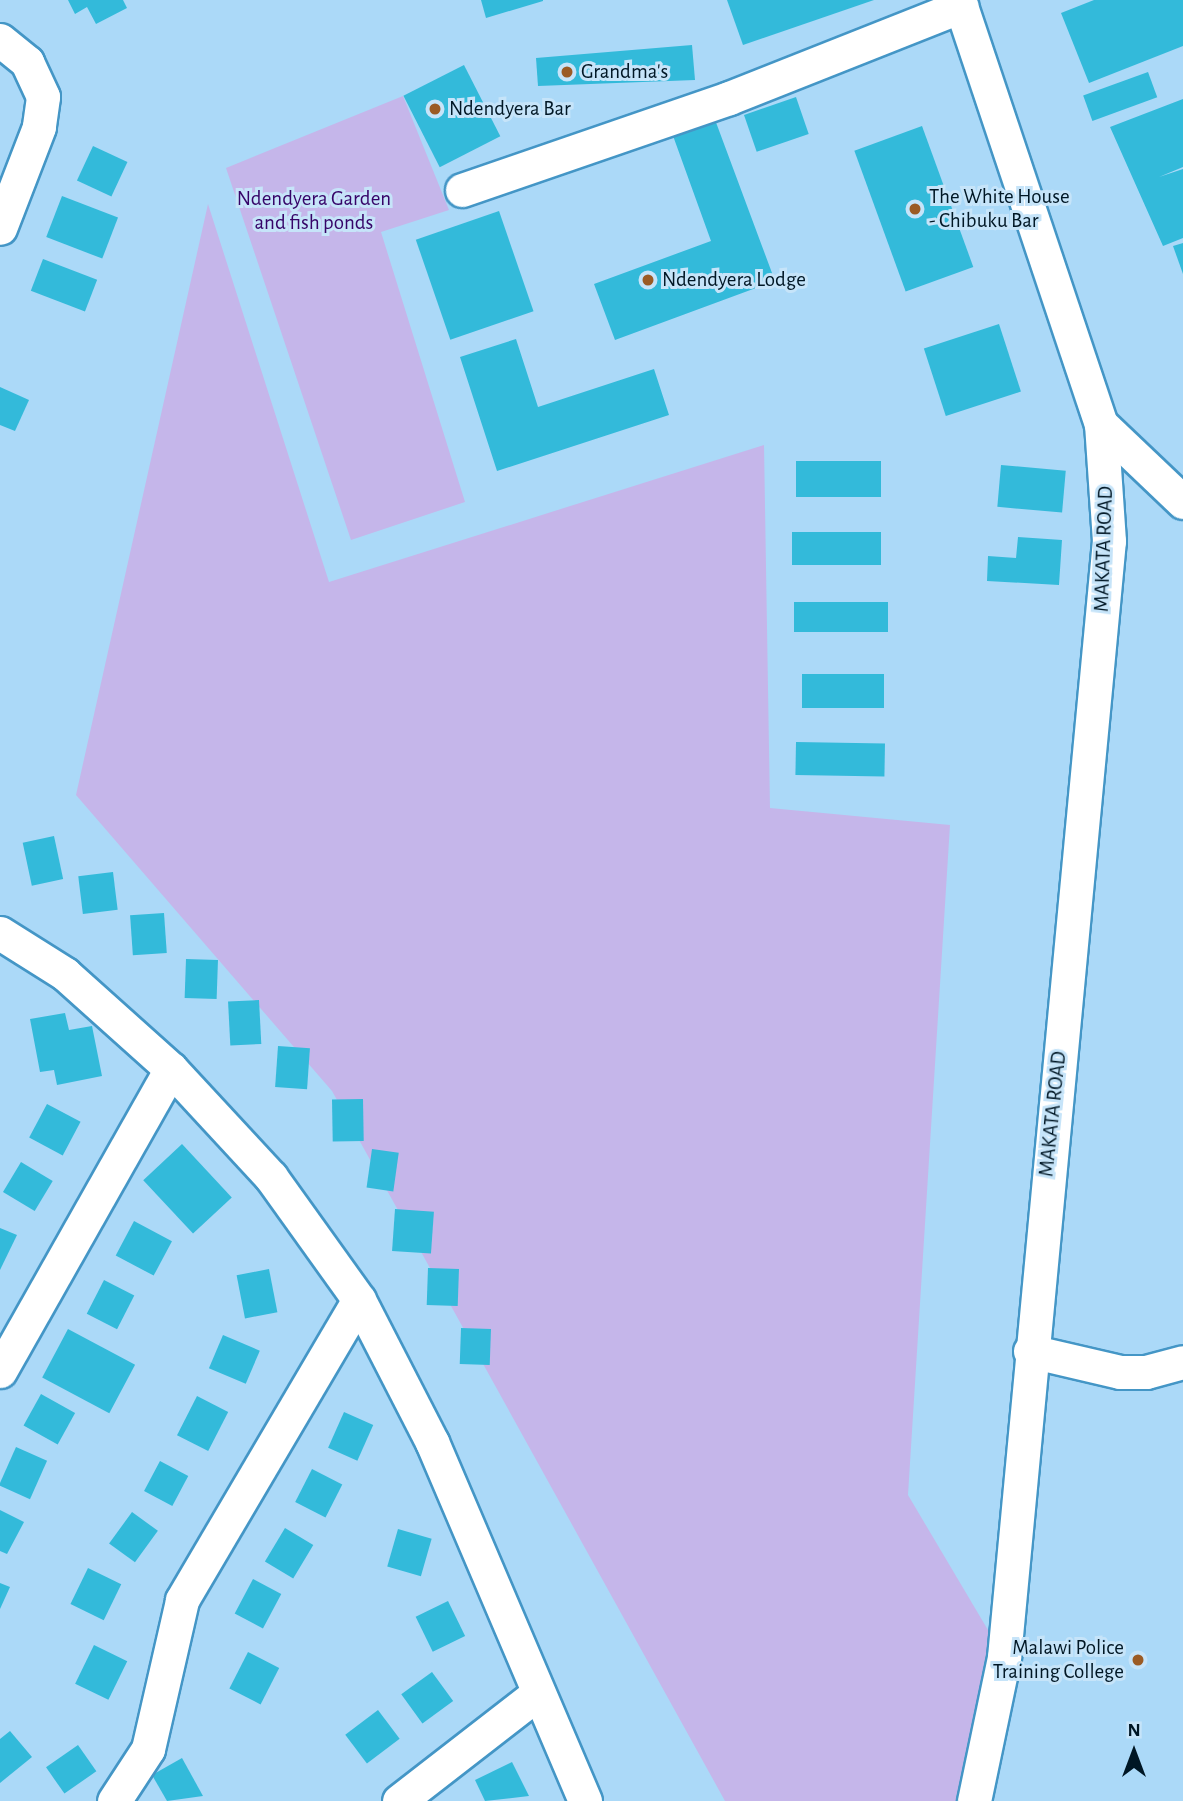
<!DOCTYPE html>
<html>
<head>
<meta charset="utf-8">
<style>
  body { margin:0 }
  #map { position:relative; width:1183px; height:1801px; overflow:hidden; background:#abd9f8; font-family:"Alegreya Sans",sans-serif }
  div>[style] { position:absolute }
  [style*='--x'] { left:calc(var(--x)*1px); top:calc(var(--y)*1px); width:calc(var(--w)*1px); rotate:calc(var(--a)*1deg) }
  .green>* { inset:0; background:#c5b6ea }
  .building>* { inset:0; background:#33bada; transform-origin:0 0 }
  .roads { filter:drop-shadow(2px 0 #4496c6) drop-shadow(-2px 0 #4496c6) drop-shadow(0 2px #4496c6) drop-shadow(0 -2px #4496c6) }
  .minor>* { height:33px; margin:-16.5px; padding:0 16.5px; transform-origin:16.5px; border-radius:16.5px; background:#fff }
  .dots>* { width:19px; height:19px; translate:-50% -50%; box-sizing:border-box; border:4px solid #c6e4f9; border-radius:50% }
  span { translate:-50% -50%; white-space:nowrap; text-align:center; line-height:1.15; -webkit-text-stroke:6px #c6e4f9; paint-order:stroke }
  .poi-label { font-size:21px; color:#001725 }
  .left { translate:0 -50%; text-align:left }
  .right { translate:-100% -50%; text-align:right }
  .park-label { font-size:21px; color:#360468 }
  .street-label { font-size:21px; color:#001725 }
  .north { position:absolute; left:1099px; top:1717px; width:70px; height:70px; -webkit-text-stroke:5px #c6e4f9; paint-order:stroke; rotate:0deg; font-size:19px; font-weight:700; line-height:28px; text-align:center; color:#001725 }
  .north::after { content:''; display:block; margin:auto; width:24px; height:32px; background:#001725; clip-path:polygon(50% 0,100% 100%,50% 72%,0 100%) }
</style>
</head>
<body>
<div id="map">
  <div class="green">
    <i style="clip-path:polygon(403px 96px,449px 210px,381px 232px,465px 502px,351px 540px,226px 168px)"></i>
    <i style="clip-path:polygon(208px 204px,329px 582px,764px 445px,770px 808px,950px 825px,908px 1495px,1004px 1657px,974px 1801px,725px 1801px,332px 1091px,76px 795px)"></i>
  </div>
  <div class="building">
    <i style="clip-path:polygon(68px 0,123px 0,127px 8px,96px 24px,87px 7px,75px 14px)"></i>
    <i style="clip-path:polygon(481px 0,543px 0,543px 1px,486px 18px)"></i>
    <i style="clip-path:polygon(727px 0,874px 0,743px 45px)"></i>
    <i style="clip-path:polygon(1094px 0,1183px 0,1183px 46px,1089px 83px,1061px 13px)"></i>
    <i style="clip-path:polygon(692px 45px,695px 80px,538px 86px,536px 58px)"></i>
    <i style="left:464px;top:65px;width:80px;height:68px;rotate:63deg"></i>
    <i style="left:1148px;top:72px;width:27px;height:69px;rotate:70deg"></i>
    <i style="left:796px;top:97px;width:39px;height:55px;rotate:71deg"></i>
    <i style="clip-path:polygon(1183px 99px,1183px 167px,1159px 177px,1183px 169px,1183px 238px,1163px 246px,1110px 127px)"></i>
    <i style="clip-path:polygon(714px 117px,775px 281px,615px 340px,594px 284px,711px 241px,672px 133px)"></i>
    <i style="left:922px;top:126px;width:150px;height:72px;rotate:70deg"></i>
    <i style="left:93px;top:146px;width:38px;height:38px;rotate:25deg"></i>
    <i style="left:62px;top:196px;width:60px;height:44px;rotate:21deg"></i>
    <i style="left:499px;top:211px;width:106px;height:88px;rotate:71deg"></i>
    <i style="clip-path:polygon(1183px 243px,1183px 274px,1173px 246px)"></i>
    <i style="left:43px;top:259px;width:58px;height:34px;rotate:21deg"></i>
    <i style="left:999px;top:324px;width:71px;height:79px;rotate:72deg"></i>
    <i style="clip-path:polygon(516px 339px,538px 407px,654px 369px,669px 415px,497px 471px,460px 357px)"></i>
    <i style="clip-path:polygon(0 387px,29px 400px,15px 431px,0 425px)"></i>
    <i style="left:796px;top:461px;width:85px;height:36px"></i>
    <i style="left:1001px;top:465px;width:65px;height:42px;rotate:5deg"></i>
    <i style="left:792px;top:532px;width:89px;height:33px"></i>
    <i style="clip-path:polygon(1018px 537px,1062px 540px,1059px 585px,987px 581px,988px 556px,1016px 558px)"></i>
    <i style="left:888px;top:602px;width:30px;height:94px;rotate:90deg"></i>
    <i style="left:802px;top:674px;width:82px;height:34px"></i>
    <i style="left:796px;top:742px;width:89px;height:33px;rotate:1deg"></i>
    <i style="left:54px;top:836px;width:44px;height:32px;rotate:78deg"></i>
    <i style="left:113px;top:872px;width:38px;height:35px;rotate:83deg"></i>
    <i style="left:164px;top:913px;width:40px;height:34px;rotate:86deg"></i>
    <i style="left:186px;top:959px;width:32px;height:39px;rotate:2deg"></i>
    <i style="left:259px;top:1000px;width:44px;height:31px;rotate:87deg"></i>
    <i style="clip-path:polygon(65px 1013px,69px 1030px,92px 1026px,102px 1076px,57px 1085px,54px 1070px,40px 1072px,30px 1019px)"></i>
    <i style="left:278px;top:1046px;width:32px;height:41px;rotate:4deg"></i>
    <i style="left:363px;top:1099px;width:42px;height:31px;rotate:89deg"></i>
    <i style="left:47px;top:1104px;width:38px;height:38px;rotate:28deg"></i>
    <i style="left:182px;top:1144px;width:73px;height:53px;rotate:47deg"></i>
    <i style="left:372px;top:1149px;width:27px;height:39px;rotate:8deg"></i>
    <i style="left:21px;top:1162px;width:37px;height:35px;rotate:31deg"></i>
    <i style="left:395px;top:1209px;width:39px;height:42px;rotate:4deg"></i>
    <i style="left:134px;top:1221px;width:43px;height:39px;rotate:28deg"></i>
    <i style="clip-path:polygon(0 1228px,17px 1235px,0 1270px)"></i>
    <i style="left:428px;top:1268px;width:31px;height:37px;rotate:2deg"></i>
    <i style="left:269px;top:1269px;width:44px;height:33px;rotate:79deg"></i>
    <i style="left:104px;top:1280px;width:34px;height:38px;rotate:27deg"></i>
    <i style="left:461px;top:1328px;width:30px;height:36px;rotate:2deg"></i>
    <i style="left:68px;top:1329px;width:76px;height:55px;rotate:28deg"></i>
    <i style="left:223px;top:1335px;width:40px;height:36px;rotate:23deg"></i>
    <i style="left:41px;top:1394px;width:39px;height:36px;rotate:29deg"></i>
    <i style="left:197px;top:1396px;width:35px;height:44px;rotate:27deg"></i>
    <i style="left:344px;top:1412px;width:32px;height:39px;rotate:24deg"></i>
    <i style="left:16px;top:1447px;width:34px;height:42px;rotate:24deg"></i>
    <i style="left:160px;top:1461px;width:32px;height:34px;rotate:28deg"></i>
    <i style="left:312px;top:1469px;width:34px;height:37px;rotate:27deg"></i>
    <i style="clip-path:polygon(0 1510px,24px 1522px,7px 1554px,0 1551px)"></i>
    <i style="left:132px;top:1512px;width:32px;height:39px;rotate:36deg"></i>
    <i style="left:285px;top:1528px;width:33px;height:39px;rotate:31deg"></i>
    <i style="left:398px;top:1529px;width:35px;height:39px;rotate:16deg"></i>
    <i style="left:88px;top:1568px;width:37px;height:40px;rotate:26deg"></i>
    <i style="left:253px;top:1579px;width:32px;height:39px;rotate:28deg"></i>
    <i style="clip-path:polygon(0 1583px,10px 1587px,0 1609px)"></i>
    <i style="left:448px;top:1601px;width:39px;height:36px;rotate:64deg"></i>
    <i style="left:94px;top:1645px;width:37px;height:43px;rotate:26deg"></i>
    <i style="left:248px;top:1652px;width:35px;height:41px;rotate:27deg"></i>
    <i style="left:432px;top:1672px;width:36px;height:38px;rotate:54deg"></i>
    <i style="left:378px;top:1710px;width:36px;height:41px;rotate:53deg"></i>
    <i style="clip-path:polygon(10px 1731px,32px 1757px,0 1783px,0 1739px)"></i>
    <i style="left:78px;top:1745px;width:32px;height:39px;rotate:55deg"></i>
    <i style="clip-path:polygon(182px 1758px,203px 1796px,167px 1801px,152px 1775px)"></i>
    <i style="clip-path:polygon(512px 1762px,529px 1796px,485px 1801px,475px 1780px)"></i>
  </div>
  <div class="roads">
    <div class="minor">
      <i style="--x:959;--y:0;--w:447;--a:71.5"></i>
      <i style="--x:1101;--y:424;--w:113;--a:43.6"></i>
      <i style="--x:0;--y:40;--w:35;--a:39"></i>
      <i style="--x:27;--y:62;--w:38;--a:65"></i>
      <i style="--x:43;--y:97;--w:30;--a:98"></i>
      <i style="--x:39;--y:127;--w:108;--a:111.1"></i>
      <i style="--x:462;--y:190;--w:282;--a:-19"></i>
      <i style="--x:729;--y:98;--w:250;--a:-21.6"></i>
      <i style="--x:0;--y:933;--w:77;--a:32.2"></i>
      <i style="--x:65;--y:974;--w:142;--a:41.9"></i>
      <i style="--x:171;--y:1069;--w:147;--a:47.2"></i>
      <i style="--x:271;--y:1177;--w:151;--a:54.4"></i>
      <i style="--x:359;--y:1300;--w:160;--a:62.8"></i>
      <i style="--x:432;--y:1442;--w:390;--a:66.9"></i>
      <i style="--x:1030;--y:1351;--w:92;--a:13.1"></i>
      <i style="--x:1120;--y:1372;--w:26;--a:0"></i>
      <i style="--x:1146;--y:1372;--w:38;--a:-15"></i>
      <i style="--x:0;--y:1371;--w:347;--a:-60.5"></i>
      <i style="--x:114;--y:1801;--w:62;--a:-56.8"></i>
      <i style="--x:148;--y:1749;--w:153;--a:-77.1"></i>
      <i style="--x:182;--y:1600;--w:348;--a:-59.5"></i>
      <i style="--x:399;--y:1801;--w:175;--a:-37.8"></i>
      <i style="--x:974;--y:1801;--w:147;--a:-78.2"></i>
      <i style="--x:1004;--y:1657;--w:1121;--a:-84.63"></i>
      <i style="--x:1109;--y:541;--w:117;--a:-93.9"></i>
    </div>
  </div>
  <div class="dots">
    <i style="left:567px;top:72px;background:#9b5b24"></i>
    <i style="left:435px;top:109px;background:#9b5b24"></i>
    <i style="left:915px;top:209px;background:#9b5b24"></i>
    <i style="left:648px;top:280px;background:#9b5b24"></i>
    <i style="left:1138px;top:1660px;background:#9b5b24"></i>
  </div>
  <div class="poi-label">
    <span class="left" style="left:581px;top:72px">Grandma's</span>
    <span class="left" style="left:449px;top:109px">Ndendyera Bar</span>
    <span class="left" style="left:929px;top:209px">The White House<br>- Chibuku Bar</span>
    <span class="left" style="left:662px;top:280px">Ndendyera Lodge</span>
    <span class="right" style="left:1124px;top:1660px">Malawi Police<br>Training College</span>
  </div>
  <div class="park-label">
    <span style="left:314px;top:211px">Ndendyera Garden<br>and fish ponds</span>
  </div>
  <div class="street-label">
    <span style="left:1104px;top:549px;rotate:-88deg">MAKATA ROAD</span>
    <span style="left:1053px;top:1114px;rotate:-84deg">MAKATA ROAD</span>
  </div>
  <div class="north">N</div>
</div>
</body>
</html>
